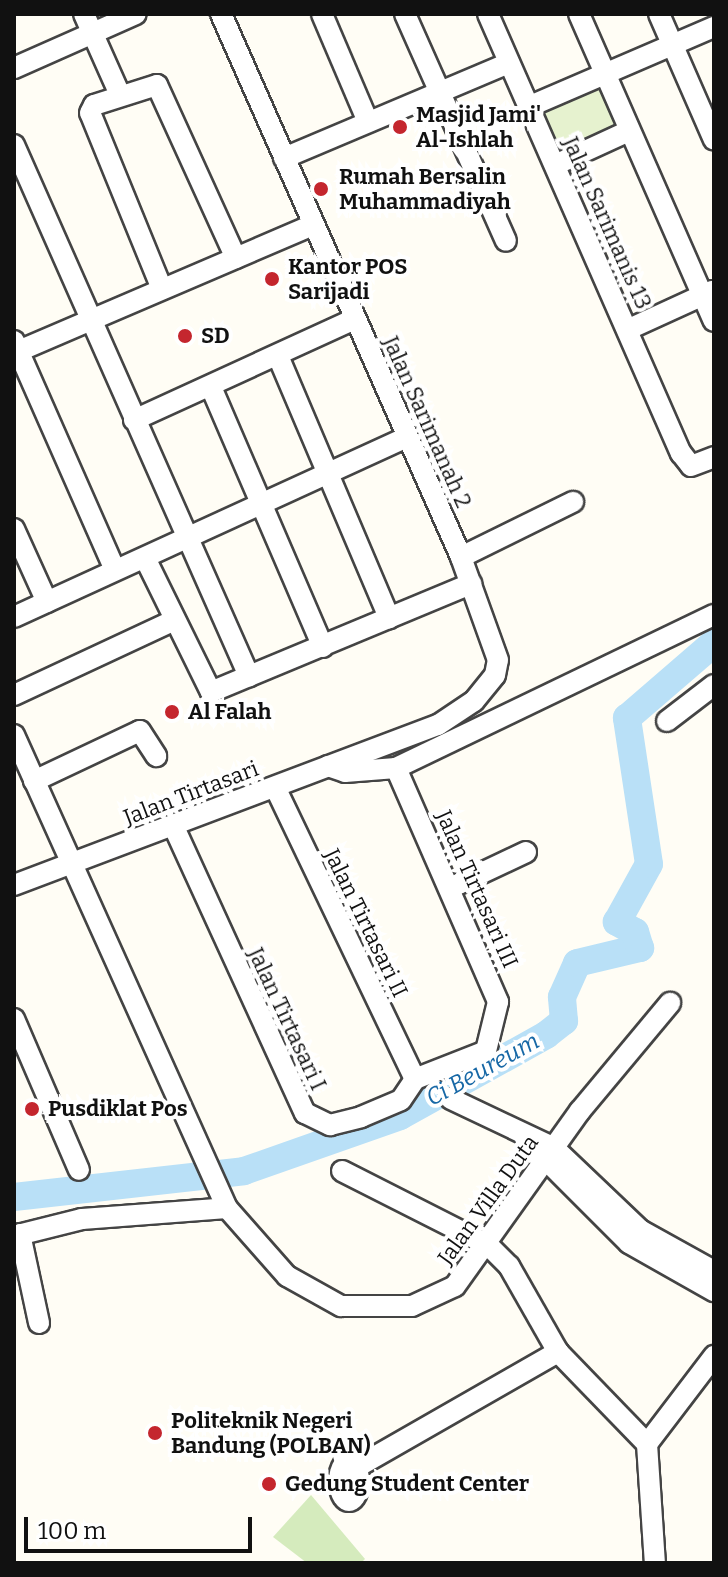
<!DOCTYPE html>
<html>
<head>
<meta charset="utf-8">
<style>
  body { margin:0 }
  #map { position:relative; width:728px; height:1577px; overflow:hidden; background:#fffdf5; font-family:Bitter,serif }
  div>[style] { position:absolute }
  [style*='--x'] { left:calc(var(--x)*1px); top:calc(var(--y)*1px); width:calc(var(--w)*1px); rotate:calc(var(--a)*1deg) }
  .green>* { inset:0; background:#d5ebbd }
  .pitch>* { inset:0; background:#e6f2cf; transform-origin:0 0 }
  .river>* { height:28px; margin:-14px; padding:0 14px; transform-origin:14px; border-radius:14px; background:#b9e0f7 }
  .roads { filter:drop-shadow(2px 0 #444) drop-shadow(-2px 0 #444) drop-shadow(0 2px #444) drop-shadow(0 -2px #444) }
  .minor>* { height:20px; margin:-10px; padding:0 10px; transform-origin:10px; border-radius:10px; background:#fff }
  .minor>.ring { margin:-10px; padding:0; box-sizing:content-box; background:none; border:20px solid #fff; border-radius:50% }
  .dots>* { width:22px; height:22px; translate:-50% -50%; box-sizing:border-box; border:4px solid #fff; border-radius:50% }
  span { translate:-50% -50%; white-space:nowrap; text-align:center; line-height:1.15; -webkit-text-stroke:8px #fff; paint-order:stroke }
  .poi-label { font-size:22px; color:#111; font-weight:700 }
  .left { translate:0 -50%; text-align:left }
  .street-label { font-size:22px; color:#111 }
  .water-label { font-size:24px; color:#1768a6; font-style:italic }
  .frame { position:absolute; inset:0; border:16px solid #111; pointer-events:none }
  .scale { position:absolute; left:24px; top:1517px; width:228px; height:36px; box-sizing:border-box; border:4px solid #111; border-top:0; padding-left:10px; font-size:24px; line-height:28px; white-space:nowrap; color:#111; -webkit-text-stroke:6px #fff; paint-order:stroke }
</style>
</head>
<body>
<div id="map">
  <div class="green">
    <i style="clip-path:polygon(311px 1495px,365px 1559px,361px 1563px,307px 1563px,273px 1537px)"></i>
  </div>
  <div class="pitch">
    <i style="left:602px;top:81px;width:51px;height:68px;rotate:65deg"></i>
  </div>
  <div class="river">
    <i style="--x:14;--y:1197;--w:231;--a:-6.4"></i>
    <i style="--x:244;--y:1171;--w:165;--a:-19.4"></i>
    <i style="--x:400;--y:1116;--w:167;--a:-29"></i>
    <i style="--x:546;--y:1035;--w:23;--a:-38"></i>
    <i style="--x:564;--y:1021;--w:24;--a:-95"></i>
    <i style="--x:562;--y:997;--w:37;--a:-66"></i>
    <i style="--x:577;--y:963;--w:65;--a:-13.4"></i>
    <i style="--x:640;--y:948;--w:17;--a:-107"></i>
    <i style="--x:635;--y:932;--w:21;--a:-151"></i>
    <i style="--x:617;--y:922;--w:66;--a:-61.1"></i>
    <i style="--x:649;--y:864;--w:148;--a:-98.6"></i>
    <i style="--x:627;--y:718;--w:115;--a:-40.8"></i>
  </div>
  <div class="roads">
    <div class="minor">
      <i style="--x:84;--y:14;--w:89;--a:66"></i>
      <i style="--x:322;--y:14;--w:117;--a:66.9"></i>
      <i style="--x:405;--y:14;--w:248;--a:66"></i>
      <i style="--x:488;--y:14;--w:480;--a:66.3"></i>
      <i style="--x:681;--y:453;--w:16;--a:52"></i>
      <i style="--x:691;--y:466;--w:25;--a:-21"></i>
      <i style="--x:579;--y:14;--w:335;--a:66.3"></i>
      <i style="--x:659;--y:14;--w:137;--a:66.4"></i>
      <i style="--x:14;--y:68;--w:133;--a:-23.9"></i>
      <i style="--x:528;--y:107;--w:202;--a:-23.3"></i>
      <i style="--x:14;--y:145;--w:581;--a:66.13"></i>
      <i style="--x:284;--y:158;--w:244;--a:-22.9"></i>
      <i style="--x:555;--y:165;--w:81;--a:-24.7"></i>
      <i style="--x:162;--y:289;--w:190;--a:-112.2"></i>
      <i style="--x:90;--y:113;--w:9;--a:-63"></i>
      <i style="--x:94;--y:105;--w:66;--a:-17.6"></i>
      <i style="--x:157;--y:85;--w:190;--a:65.5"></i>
      <i style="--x:629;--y:329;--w:91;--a:-24.6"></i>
      <i style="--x:14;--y:341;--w:250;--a:66.2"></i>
      <i style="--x:14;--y:353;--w:325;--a:-23.2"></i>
      <i style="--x:278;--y:356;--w:285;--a:67"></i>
      <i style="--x:211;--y:387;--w:283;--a:66.7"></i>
      <i style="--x:134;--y:420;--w:243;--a:-24.6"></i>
      <i style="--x:14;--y:529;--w:80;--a:65.7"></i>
      <i style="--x:461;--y:557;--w:125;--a:-26.2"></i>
      <i style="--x:145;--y:558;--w:149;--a:63.8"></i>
      <i style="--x:211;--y:692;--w:282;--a:-22.6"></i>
      <i style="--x:14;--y:617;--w:432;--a:-24.6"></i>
      <i style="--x:14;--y:695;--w:175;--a:-25"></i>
      <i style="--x:667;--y:721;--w:59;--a:-37.5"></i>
      <i style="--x:14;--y:735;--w:519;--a:65.76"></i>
      <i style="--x:227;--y:1208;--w:91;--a:48.6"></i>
      <i style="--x:287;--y:1276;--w:62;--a:29.1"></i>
      <i style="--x:341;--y:1306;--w:71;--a:0"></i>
      <i style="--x:412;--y:1306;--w:47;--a:-24.9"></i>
      <i style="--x:455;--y:1286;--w:215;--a:-54.5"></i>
      <i style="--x:580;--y:1111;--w:141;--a:-50.2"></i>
      <i style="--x:328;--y:766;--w:18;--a:19"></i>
      <i style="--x:345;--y:772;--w:51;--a:-4.5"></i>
      <i style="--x:396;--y:768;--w:353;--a:-25.7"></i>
      <i style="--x:396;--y:768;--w:255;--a:66.4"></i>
      <i style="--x:498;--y:1002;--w:50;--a:103.8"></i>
      <i style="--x:486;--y:1051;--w:76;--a:158.5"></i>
      <i style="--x:34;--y:781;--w:117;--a:-25.3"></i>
      <i style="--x:140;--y:731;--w:30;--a:57"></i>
      <i style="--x:275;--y:787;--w:324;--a:64.4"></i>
      <i style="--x:173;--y:825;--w:317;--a:65.4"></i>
      <i style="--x:305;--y:1113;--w:28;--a:26"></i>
      <i style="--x:330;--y:1125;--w:32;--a:-14"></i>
      <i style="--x:361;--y:1117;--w:43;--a:-23"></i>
      <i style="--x:401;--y:1100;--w:25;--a:-56"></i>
      <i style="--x:14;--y:885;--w:453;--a:-20.7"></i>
      <i style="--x:438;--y:725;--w:43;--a:-33.7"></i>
      <i style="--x:474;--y:701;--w:33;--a:-51"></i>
      <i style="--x:495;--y:675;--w:15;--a:-79"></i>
      <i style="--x:498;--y:660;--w:109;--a:-109.8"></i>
      <i style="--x:461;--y:557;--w:594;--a:-113.84"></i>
      <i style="--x:450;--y:888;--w:84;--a:-25.3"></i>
      <i style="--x:14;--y:1019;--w:164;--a:66.7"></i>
      <i style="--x:451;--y:1099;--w:114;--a:25.4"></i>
      <i style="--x:554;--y:1148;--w:119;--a:43.6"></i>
      <i style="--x:640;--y:1230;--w:85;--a:29"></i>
      <i style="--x:537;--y:1151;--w:130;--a:45"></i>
      <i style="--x:629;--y:1243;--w:98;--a:29.5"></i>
      <i style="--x:342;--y:1171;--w:164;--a:26.9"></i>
      <i style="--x:488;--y:1245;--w:30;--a:45"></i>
      <i style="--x:509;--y:1266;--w:99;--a:60.3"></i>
      <i style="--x:558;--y:1352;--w:128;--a:45.9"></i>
      <i style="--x:647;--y:1444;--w:119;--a:86.2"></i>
      <i style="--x:20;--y:1234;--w:91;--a:77.9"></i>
      <i style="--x:14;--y:1236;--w:70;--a:-14"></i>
      <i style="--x:82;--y:1219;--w:145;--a:-4.3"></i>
      <i style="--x:647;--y:1444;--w:111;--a:-52.7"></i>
      <i class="ring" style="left:339px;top:1461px;width:-2px;height:-2px"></i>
      <i style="--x:357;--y:1467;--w:232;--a:-29.8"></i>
    </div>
  </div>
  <div class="dots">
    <i style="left:400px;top:127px;background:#c4262e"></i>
    <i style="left:321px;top:189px;background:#c4262e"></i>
    <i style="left:272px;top:279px;background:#c4262e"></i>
    <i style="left:185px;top:336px;background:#c4262e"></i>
    <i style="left:172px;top:712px;background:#c4262e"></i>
    <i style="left:32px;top:1109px;background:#c4262e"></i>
    <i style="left:155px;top:1433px;background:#c4262e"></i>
    <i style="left:269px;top:1484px;background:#c4262e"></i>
  </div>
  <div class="poi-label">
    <span class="left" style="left:416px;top:127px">Masjid Jami'<br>Al-Ishlah</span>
    <span class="left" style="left:339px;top:189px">Rumah Bersalin<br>Muhammadiyah</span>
    <span class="left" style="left:288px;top:279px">Kantor POS<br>Sarijadi</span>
    <span class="left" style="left:201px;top:336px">SD</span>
    <span class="left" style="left:188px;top:712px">Al Falah</span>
    <span class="left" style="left:48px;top:1109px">Pusdiklat Pos</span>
    <span class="left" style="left:171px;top:1433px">Politeknik Negeri<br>Bandung (POLBAN)</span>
    <span class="left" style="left:285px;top:1484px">Gedung Student Center</span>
  </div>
  <div class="street-label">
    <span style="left:607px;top:223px;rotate:66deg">Jalan Sarimanis 13</span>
    <span style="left:427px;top:422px;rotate:66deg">Jalan Sarimanah 2</span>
    <span style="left:191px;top:793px;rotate:-21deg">Jalan Tirtasari</span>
    <span style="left:477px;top:889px;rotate:66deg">Jalan Tirtasari III</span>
    <span style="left:366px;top:923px;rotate:64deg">Jalan Tirtasari II</span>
    <span style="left:287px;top:1019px;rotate:65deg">Jalan Tirtasari I</span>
    <span style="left:488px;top:1200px;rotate:-54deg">Jalan Villa Duta</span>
  </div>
  <div class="water-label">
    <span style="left:483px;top:1070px;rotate:-29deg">Ci Beureum</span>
  </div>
  <div class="frame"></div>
  <div class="scale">100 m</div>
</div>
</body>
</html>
